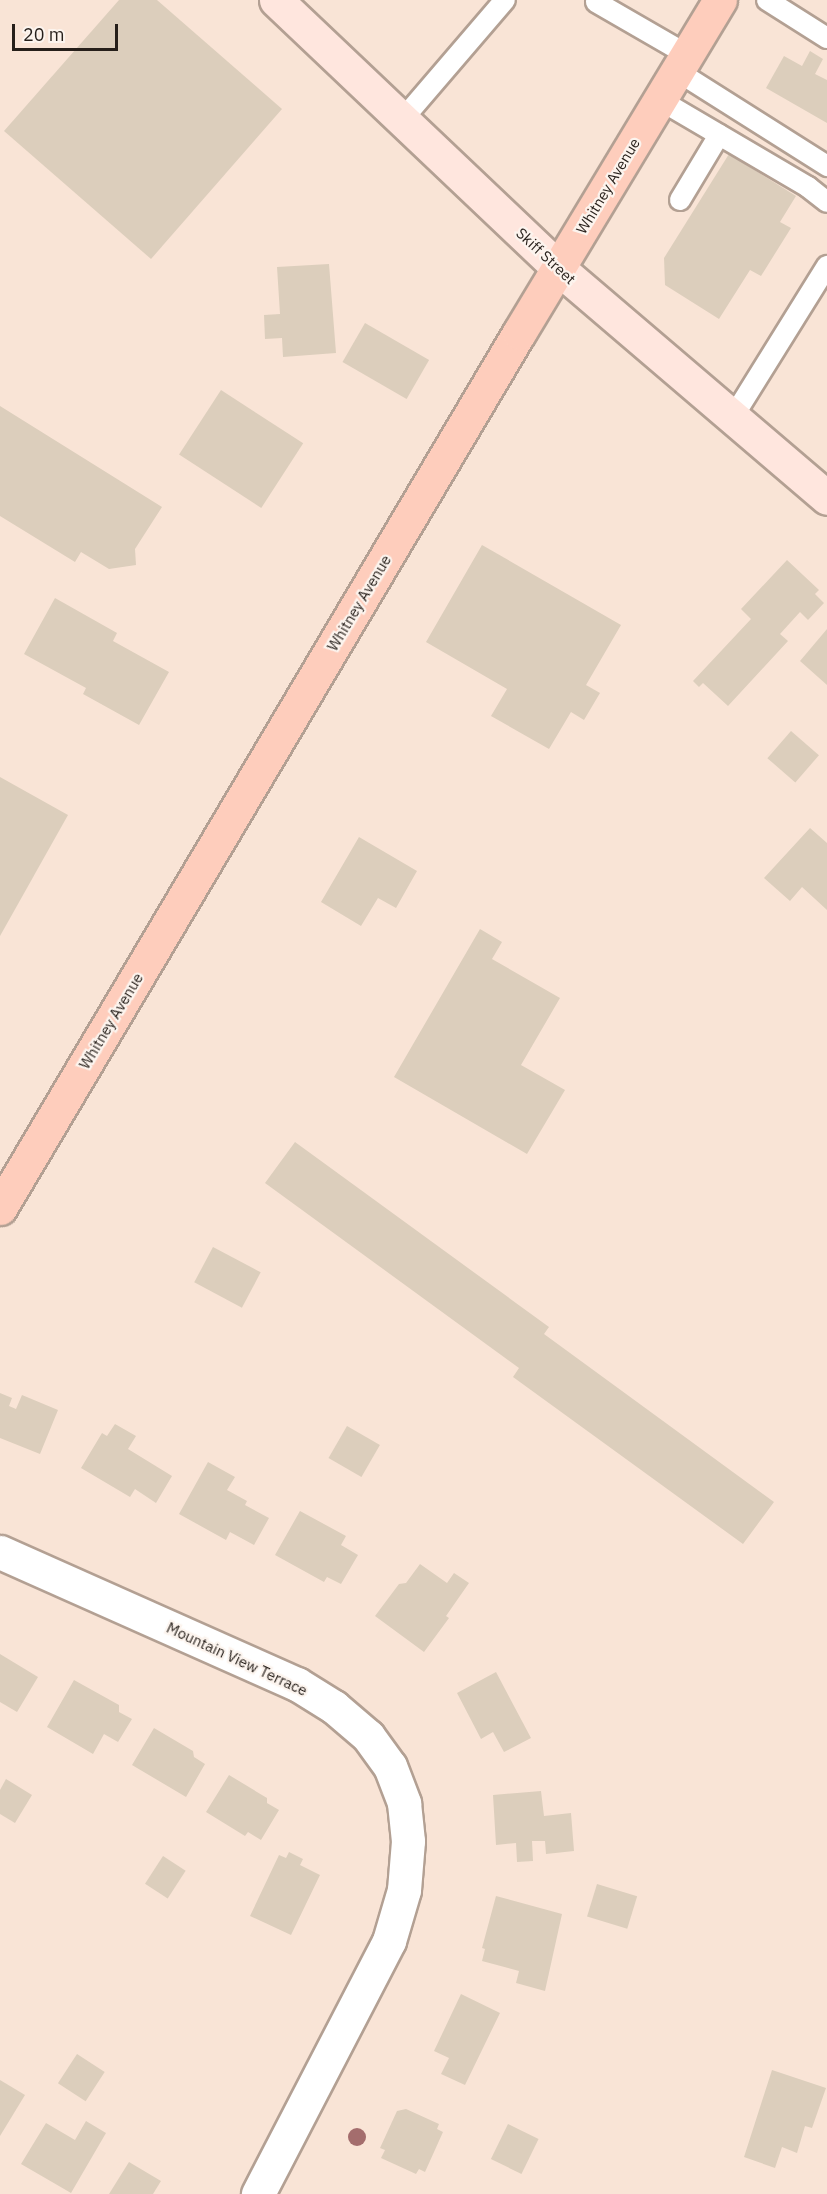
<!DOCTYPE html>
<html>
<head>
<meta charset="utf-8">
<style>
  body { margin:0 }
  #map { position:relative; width:827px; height:2194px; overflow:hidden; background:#f9e4d6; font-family:"IBM Plex Sans",sans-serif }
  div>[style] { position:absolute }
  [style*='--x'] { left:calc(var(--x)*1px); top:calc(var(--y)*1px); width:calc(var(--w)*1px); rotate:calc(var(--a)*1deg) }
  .building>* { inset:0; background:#dccebc; transform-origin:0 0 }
  .roads { filter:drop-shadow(2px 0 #b3a093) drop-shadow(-2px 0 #b3a093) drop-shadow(0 2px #b3a093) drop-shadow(0 -2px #b3a093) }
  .lane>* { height:20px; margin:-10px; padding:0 10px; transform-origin:10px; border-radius:10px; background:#fff }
  .street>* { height:33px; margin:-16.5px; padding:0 16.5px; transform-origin:16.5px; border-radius:16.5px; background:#fff }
  .secondary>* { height:33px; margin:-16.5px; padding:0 16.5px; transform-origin:16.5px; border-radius:16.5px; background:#ffe6de }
  .primary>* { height:33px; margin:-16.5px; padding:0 16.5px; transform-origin:16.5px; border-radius:16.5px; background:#fecdbc }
  .trees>* { width:18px; height:18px; margin:-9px; border-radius:50%; background:#a46d6d }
  span { translate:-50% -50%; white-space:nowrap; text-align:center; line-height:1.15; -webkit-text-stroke:4.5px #fcf4ee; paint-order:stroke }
  .street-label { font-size:15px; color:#261f1a }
  .scale { position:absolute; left:12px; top:24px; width:106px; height:27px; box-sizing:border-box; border:3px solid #261f1a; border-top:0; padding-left:8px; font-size:18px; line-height:21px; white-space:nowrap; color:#261f1a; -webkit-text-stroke:4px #fcf4ee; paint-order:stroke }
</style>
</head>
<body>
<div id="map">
  <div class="building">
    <i style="clip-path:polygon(119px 0,157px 0,282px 109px,151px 259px,4px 131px)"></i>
    <i style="clip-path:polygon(810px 51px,823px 59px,815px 74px,827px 80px,827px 123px,766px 88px,784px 56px,802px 66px)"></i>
    <i style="clip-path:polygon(729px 154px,796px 196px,780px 222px,791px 228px,761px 276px,750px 270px,719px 319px,665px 285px,664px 258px)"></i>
    <i style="clip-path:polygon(329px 264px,336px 353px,283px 357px,282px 338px,265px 339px,264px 315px,280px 314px,277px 267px)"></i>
    <i style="left:365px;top:323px;width:74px;height:45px;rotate:30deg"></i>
    <i style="left:221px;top:390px;width:98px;height:77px;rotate:33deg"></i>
    <i style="clip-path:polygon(0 406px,162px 507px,135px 549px,136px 565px,109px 569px,81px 552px,75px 562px,0 516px)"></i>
    <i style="clip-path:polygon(482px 545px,621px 625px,586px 685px,600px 693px,584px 720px,571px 712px,549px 749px,491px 716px,507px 689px,426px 642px)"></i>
    <i style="clip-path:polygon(787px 560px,819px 590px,815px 594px,824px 603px,808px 620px,800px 612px,780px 634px,788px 641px,728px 706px,703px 683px,699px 687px,693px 681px,751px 619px,741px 609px)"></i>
    <i style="clip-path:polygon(55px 598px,117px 633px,113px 641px,169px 672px,139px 725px,83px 694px,86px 688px,24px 654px)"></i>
    <i style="clip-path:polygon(827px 629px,827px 685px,800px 661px)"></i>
    <i style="left:791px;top:731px;width:37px;height:36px;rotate:41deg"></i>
    <i style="clip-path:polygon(0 777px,68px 815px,0 936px)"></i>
    <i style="clip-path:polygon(810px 828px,827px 843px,827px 910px,802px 887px,790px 901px,764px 878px)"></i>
    <i style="clip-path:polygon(359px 837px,417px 871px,396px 908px,378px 898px,361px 926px,321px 902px)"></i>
    <i style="clip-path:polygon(480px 929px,502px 942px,492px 959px,560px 998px,521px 1065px,565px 1090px,527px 1154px,394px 1077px)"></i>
    <i style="clip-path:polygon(295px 1142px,549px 1327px,544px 1334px,774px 1502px,743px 1544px,513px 1377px,519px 1368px,265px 1183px)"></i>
    <i style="left:213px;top:1247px;width:54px;height:40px;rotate:28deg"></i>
    <i style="clip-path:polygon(0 1393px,12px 1398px,9px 1406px,16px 1409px,22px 1395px,58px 1410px,40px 1454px,0 1438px)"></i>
    <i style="clip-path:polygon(115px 1424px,136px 1436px,128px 1449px,172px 1476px,156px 1503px,135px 1489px,130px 1497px,81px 1468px,102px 1433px,107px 1436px)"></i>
    <i style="left:347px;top:1426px;width:38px;height:37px;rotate:30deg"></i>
    <i style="clip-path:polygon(208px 1462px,235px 1477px,227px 1490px,247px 1501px,245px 1505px,269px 1518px,254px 1545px,230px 1532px,226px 1540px,179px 1514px)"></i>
    <i style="clip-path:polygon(300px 1511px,346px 1536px,341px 1545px,358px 1555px,341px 1584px,327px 1577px,324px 1582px,275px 1555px)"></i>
    <i style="clip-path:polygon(420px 1564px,447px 1583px,454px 1573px,469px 1583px,446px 1616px,449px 1618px,424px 1652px,375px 1616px,399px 1584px,406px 1583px)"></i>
    <i style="clip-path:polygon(0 1654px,38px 1677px,17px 1712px,0 1702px)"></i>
    <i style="clip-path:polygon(496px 1672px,531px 1738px,504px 1752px,493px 1732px,481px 1739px,457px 1693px)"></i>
    <i style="clip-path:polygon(74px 1680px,119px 1705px,119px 1712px,132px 1719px,118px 1742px,104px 1734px,93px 1754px,47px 1727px)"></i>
    <i style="clip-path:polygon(154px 1728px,193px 1751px,194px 1757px,205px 1764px,186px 1797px,132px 1765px)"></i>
    <i style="clip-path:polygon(229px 1775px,267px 1798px,267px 1803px,279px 1810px,261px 1840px,248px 1832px,245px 1836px,206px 1812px)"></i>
    <i style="clip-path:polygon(6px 1779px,32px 1795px,15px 1823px,0 1814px,0 1790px)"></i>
    <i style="clip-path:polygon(541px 1791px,544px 1816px,571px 1813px,574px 1851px,546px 1854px,545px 1841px,532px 1841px,533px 1861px,517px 1862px,516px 1843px,496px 1845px,493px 1795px)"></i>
    <i style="clip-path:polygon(289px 1852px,303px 1859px,300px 1865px,320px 1875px,291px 1935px,250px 1916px,279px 1855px,286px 1858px)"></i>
    <i style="left:163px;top:1856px;width:27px;height:33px;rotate:33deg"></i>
    <i style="left:597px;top:1884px;width:42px;height:34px;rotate:17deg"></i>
    <i style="clip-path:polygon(496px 1896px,562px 1914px,545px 1991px,516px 1983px,519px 1971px,482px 1961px,485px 1949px,482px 1948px)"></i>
    <i style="clip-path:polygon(461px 1994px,500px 2013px,465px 2085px,441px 2074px,449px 2058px,434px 2051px)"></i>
    <i style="left:77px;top:2054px;width:33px;height:35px;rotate:33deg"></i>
    <i style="clip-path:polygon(772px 2070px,826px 2088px,812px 2128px,805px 2126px,797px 2153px,782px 2147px,775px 2168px,744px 2157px)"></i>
    <i style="clip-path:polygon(0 2080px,25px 2095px,0 2136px)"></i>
    <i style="clip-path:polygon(406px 2109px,439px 2124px,437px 2129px,443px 2132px,425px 2172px,419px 2169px,416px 2174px,381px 2158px,385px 2150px,380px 2148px,397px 2111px)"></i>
    <i style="clip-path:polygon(86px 2121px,106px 2133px,71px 2193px,21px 2164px,46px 2123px,75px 2140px)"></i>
    <i style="left:508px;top:2124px;width:34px;height:39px;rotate:26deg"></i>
    <i style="clip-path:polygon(129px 2162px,161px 2181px,153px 2194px,109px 2194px)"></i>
  </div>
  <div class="roads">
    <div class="lane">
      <i style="--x:767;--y:0;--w:71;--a:32.3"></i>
      <i style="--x:596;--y:2;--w:104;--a:30"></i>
      <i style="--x:677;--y:71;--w:178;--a:32.3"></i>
      <i style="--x:660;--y:100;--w:172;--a:30.4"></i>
      <i style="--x:808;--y:187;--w:24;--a:38"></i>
      <i style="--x:402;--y:120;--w:158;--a:-49.4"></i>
      <i style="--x:680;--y:200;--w:76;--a:-59"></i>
      <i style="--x:733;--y:417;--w:178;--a:-58.1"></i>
    </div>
    <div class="street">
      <i style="--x:0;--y:1552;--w:325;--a:24"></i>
      <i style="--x:297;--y:1684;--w:44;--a:31.9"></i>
      <i style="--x:334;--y:1707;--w:45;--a:40.5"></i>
      <i style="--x:368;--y:1736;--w:37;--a:54"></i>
      <i style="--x:390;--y:1766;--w:40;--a:69"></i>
      <i style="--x:404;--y:1803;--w:38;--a:84"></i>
      <i style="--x:408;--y:1841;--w:49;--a:94.7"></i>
      <i style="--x:404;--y:1890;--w:53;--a:106.4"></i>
      <i style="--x:389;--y:1941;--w:285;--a:117.4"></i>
    </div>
    <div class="secondary">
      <i style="--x:276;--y:0;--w:389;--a:43.5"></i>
      <i style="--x:558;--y:268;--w:354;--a:40.5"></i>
    </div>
    <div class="primary">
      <i style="--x:0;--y:1208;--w:1017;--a:-59.33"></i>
      <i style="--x:519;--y:333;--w:389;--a:-58.9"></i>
    </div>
  </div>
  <div class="trees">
    <i style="left:357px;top:2137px"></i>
  </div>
  <div class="street-label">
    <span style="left:608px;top:186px;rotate:-59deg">Whitney Avenue</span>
    <span style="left:546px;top:256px;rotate:43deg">Skiff Street</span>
    <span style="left:359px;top:603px;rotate:-59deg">Whitney Avenue</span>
    <span style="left:111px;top:1021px;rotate:-59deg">Whitney Avenue</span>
    <span style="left:237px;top:1659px;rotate:25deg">Mountain View Terrace</span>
  </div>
  <div class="scale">20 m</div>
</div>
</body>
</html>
